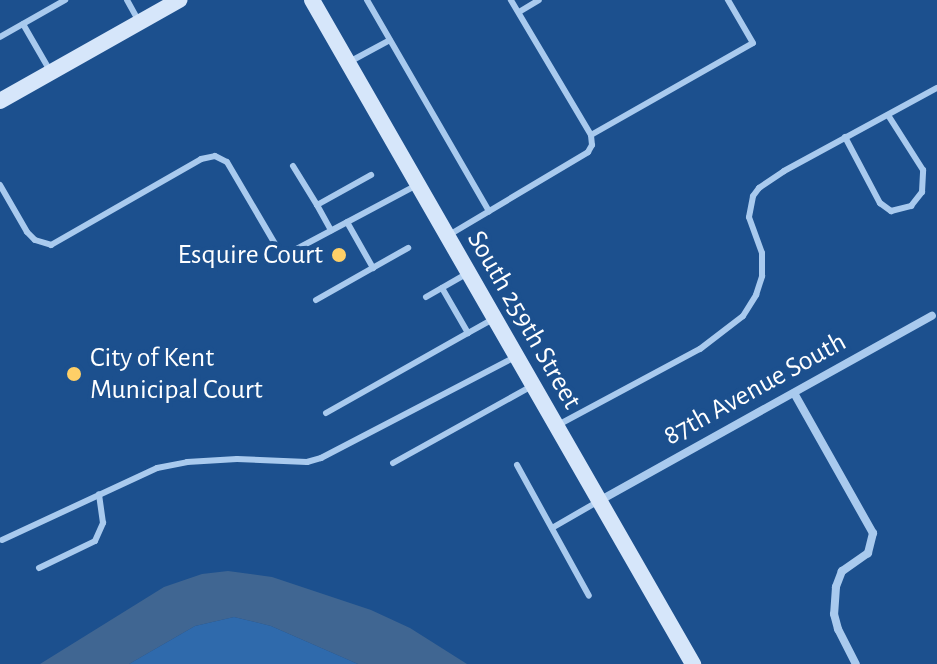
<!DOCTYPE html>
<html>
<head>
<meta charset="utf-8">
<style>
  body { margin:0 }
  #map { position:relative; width:937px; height:664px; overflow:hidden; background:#1c508e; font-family:"Alegreya Sans",sans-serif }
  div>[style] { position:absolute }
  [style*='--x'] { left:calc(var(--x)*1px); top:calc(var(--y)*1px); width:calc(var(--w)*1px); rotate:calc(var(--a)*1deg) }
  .green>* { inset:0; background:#2f6aac }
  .water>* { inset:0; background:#406692 }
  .lane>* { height:6px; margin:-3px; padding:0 3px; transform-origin:3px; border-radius:3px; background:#a9caee }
  .street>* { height:8px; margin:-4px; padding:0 4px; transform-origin:4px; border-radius:4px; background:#a9caee }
  .secondary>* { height:16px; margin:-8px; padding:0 8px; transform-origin:8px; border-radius:8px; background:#d6e6fa }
  .dots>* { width:22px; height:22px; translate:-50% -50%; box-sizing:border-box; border:4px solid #1c508e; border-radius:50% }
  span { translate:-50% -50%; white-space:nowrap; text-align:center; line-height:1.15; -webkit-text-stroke:8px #1c508e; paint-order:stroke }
  .poi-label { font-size:28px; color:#fff }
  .right { translate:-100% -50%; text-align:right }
  .left { translate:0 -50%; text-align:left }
  .street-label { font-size:28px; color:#fff }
</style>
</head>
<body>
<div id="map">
  <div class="green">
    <i style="clip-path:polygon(234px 617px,271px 626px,358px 664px,129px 664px,195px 626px)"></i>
  </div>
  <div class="water">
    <i style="clip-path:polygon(228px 571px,272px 577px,371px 610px,410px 628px,467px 664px,358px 664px,271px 626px,234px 617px,195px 626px,129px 664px,40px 664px,164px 587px,202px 574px)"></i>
  </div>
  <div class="lane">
    <i style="--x:127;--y:0;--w:25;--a:61"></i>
    <i style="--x:367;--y:0;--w:244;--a:60"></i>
    <i style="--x:519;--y:12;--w:23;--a:-31"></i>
    <i style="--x:23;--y:24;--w:52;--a:60"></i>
    <i style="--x:0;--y:37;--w:75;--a:-29.6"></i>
    <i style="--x:351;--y:61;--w:44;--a:-28.3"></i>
    <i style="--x:591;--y:135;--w:186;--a:-29.6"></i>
    <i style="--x:753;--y:43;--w:50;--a:-120.2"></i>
    <i style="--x:845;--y:137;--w:75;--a:62.1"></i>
    <i style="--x:880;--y:203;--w:14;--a:36"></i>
    <i style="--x:891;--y:211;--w:21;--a:-14"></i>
    <i style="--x:911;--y:206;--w:18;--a:-52"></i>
    <i style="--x:922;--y:192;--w:22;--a:-87"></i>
    <i style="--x:923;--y:170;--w:65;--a:-122.5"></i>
    <i style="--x:293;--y:166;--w:46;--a:58.4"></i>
    <i style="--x:317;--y:205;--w:62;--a:-29.1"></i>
    <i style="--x:0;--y:185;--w:54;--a:60.1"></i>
    <i style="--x:27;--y:232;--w:11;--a:45"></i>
    <i style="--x:35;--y:240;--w:17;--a:17"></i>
    <i style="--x:51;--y:245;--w:173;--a:-29.8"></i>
    <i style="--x:201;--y:159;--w:14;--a:-12"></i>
    <i style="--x:215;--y:156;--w:13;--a:27"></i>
    <i style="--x:227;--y:162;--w:101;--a:59.6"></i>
    <i style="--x:278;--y:249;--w:12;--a:20"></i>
    <i style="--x:289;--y:253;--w:143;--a:-28"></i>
    <i style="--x:317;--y:205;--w:29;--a:61"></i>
    <i style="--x:347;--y:222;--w:53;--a:60.5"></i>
    <i style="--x:449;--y:235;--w:162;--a:-30.8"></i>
    <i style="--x:588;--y:152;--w:8;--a:-60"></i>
    <i style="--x:592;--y:145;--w:10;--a:-96"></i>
    <i style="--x:591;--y:135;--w:157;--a:-120.7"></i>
    <i style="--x:442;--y:288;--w:52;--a:60"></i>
    <i style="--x:468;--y:333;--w:29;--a:-29"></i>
    <i style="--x:426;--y:297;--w:48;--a:-29.7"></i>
    <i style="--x:316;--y:300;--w:106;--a:-29.5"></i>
    <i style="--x:326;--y:413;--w:163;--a:-29.4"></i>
    <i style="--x:558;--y:425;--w:161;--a:-28.2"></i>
    <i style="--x:700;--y:349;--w:54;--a:-37.5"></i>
    <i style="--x:743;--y:316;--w:25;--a:-58"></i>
    <i style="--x:756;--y:295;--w:20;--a:-72"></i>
    <i style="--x:762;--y:276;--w:23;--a:-90"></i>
    <i style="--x:762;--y:253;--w:38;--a:-110"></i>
    <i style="--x:749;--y:217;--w:21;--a:-79"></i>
    <i style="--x:753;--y:196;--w:10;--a:-53"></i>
    <i style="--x:759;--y:188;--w:30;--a:-34"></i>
    <i style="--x:784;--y:171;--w:174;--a:-28.5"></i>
    <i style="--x:393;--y:463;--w:159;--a:-29"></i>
    <i style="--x:517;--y:465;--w:149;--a:61.2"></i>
    <i style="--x:552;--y:528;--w:52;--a:-30"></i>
    <i style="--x:2;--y:540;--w:171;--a:-24.9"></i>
    <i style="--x:157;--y:468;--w:31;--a:-11"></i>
    <i style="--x:187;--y:462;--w:50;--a:-3.4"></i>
    <i style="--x:237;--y:459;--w:70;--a:2.5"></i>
    <i style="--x:307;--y:462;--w:15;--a:-16"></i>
    <i style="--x:321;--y:458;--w:219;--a:-27.5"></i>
    <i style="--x:39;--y:568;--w:62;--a:-25.7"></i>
    <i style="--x:95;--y:541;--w:20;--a:-66"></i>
    <i style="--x:103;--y:523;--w:29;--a:-98"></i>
  </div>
  <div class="street">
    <i style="--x:794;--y:393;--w:161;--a:60.6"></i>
    <i style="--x:873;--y:533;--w:21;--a:104"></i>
    <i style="--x:868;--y:553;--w:32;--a:145"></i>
    <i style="--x:842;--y:571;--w:17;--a:111"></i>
    <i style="--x:836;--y:587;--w:27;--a:94"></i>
    <i style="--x:834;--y:614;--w:16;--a:75"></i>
    <i style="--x:838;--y:629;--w:39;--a:63"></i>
    <i style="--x:599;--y:501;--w:381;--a:-29.1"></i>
  </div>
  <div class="secondary">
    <i style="--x:312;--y:0;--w:766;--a:60.15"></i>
    <i style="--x:0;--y:101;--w:206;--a:-29.4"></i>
  </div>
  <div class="dots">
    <i style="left:339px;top:255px;background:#fecf67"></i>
    <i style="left:74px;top:374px;background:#fecf67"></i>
  </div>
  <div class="poi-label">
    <span class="right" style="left:323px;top:255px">Esquire Court</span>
    <span class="left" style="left:90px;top:374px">City of Kent<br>Municipal Court</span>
  </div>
  <div class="street-label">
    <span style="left:524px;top:320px;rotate:60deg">South 259th Street</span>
    <span style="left:755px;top:389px;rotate:-29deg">87th Avenue South</span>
  </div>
</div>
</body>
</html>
